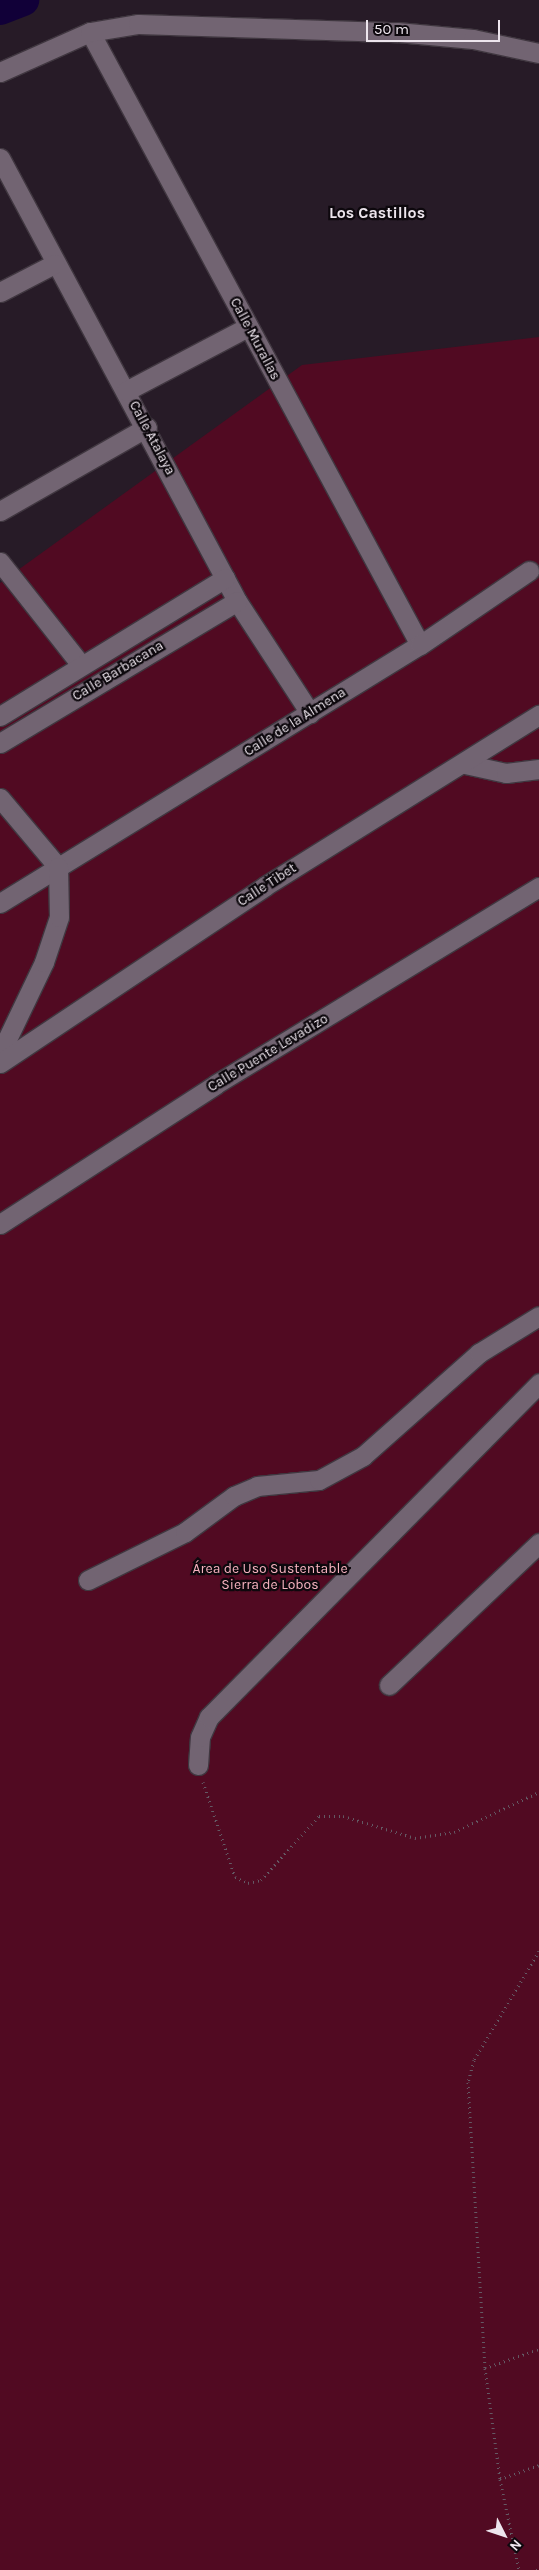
<!DOCTYPE html>
<html>
<head>
<meta charset="utf-8">
<style>
  body { margin:0 }
  #map { position:relative; width:539px; height:2570px; overflow:hidden; background:#271b27; font-family:Karla,sans-serif }
  div>[style] { position:absolute }
  [style*='--x'] { left:calc(var(--x)*1px); top:calc(var(--y)*1px); width:calc(var(--w)*1px); rotate:calc(var(--a)*1deg) }
  .green>* { inset:0; background:#510a22 }
  .river>* { height:32px; margin:-16px; padding:0 16px; transform-origin:16px; border-radius:16px; background:#110038 }
  .path>* { height:3px; margin-top:-1.5px; transform-origin:0; background:repeating-linear-gradient(90deg,#645964 0 1px,transparent 0 5px) }
  .roads { filter:drop-shadow(1px 0 #403740) drop-shadow(-1px 0 #403740) drop-shadow(0 1px #403740) drop-shadow(0 -1px #403740) }
  .minor>* { height:19px; margin:-9.5px; padding:0 9.5px; transform-origin:9.5px; border-radius:9.5px; background:#726472 }
  span { translate:-50% -50%; white-space:nowrap; text-align:center; line-height:1.15; -webkit-text-stroke:4.5px #0d080d; paint-order:stroke }
  .street-label { font-size:14px; color:#ede5ed }
  .park-label { font-size:14px; color:#f6b2bf }
  .quarter-label { font-size:16px; color:#ede5ed; font-weight:700 }
  .north { position:absolute; left:479px; top:2510px; width:50px; height:50px; -webkit-text-stroke:4px #0d080d; paint-order:stroke; rotate:131deg; font-size:14px; font-weight:700; line-height:20px; text-align:center; color:#ede5ed }
  .north::after { content:''; display:block; margin:auto; width:18px; height:22px; background:#ede5ed; clip-path:polygon(50% 0,100% 100%,50% 72%,0 100%) }
  .scale { position:absolute; left:366px; top:20px; width:134px; height:22px; box-sizing:border-box; border:2px solid #ede5ed; border-top:0; padding-left:6px; font-size:15px; line-height:18px; white-space:nowrap; color:#ede5ed; -webkit-text-stroke:4px #0d080d; paint-order:stroke }
</style>
</head>
<body>
<div id="map">
  <div class="green">
    <i style="clip-path:polygon(539px 337px,539px 2570px,0 2570px,0 583px,302px 365px)"></i>
  </div>
  <div class="river">
    <i style="--x:0;--y:9;--w:25;--a:-21"></i>
  </div>
  <div class="path">
    <i style="--x:203;--y:1782;--w:100;--a:71.4"></i>
    <i style="--x:235;--y:1877;--w:14;--a:25"></i>
    <i style="--x:248;--y:1883;--w:13;--a:-13"></i>
    <i style="--x:261;--y:1880;--w:86;--a:-47.8"></i>
    <i style="--x:319;--y:1816;--w:24;--a:0"></i>
    <i style="--x:343;--y:1816;--w:75;--a:17"></i>
    <i style="--x:415;--y:1838;--w:39;--a:-9"></i>
    <i style="--x:454;--y:1832;--w:94;--a:-25.2"></i>
    <i style="--x:539;--y:1951;--w:127;--a:120.8"></i>
    <i style="--x:474;--y:2060;--w:23;--a:105"></i>
    <i style="--x:468;--y:2082;--w:287;--a:86.6"></i>
    <i style="--x:485;--y:2368;--w:57;--a:-19.4"></i>
    <i style="--x:485;--y:2368;--w:112;--a:82.3"></i>
    <i style="--x:500;--y:2479;--w:93;--a:78.2"></i>
    <i style="--x:500;--y:2479;--w:41;--a:-19.7"></i>
    <i style="--x:536;--y:2570;--w:3;--a:-18"></i>
  </div>
  <div class="roads">
    <div class="minor">
      <i style="--x:90;--y:32;--w:696;--a:61.7"></i>
      <i style="--x:0;--y:72;--w:98;--a:-24"></i>
      <i style="--x:90;--y:32;--w:49;--a:-9.5"></i>
      <i style="--x:138;--y:24;--w:259;--a:1.8"></i>
      <i style="--x:397;--y:32;--w:76;--a:5.3"></i>
      <i style="--x:473;--y:39;--w:67;--a:12"></i>
      <i style="--x:0;--y:158;--w:502;--a:61.85"></i>
      <i style="--x:237;--y:601;--w:134;--a:56.9"></i>
      <i style="--x:0;--y:292;--w:61;--a:-27.4"></i>
      <i style="--x:126;--y:391;--w:138;--a:-27.7"></i>
      <i style="--x:0;--y:511;--w:169;--a:-29.7"></i>
      <i style="--x:0;--y:562;--w:131;--a:51.8"></i>
      <i style="--x:0;--y:716;--w:264;--a:-31.5"></i>
      <i style="--x:0;--y:743;--w:276;--a:-30.9"></i>
      <i style="--x:465;--y:764;--w:42;--a:12.4"></i>
      <i style="--x:506;--y:773;--w:33;--a:-7"></i>
      <i style="--x:0;--y:798;--w:90;--a:50"></i>
      <i style="--x:0;--y:903;--w:493;--a:-31.6"></i>
      <i style="--x:420;--y:645;--w:132;--a:-34.2"></i>
      <i style="--x:0;--y:1054;--w:102;--a:-64.4"></i>
      <i style="--x:44;--y:962;--w:47;--a:-71.6"></i>
      <i style="--x:59;--y:917;--w:50;--a:-91.1"></i>
      <i style="--x:0;--y:1063;--w:319;--a:-33.7"></i>
      <i style="--x:265;--y:886;--w:323;--a:-32"></i>
      <i style="--x:0;--y:1224;--w:257;--a:-32.9"></i>
      <i style="--x:216;--y:1084;--w:378;--a:-31.4"></i>
      <i style="--x:88;--y:1580;--w:108;--a:-26.3"></i>
      <i style="--x:185;--y:1532;--w:61;--a:-36.3"></i>
      <i style="--x:234;--y:1496;--w:25;--a:-23"></i>
      <i style="--x:257;--y:1486;--w:62;--a:-5.5"></i>
      <i style="--x:319;--y:1480;--w:50;--a:-28.6"></i>
      <i style="--x:363;--y:1456;--w:155;--a:-41.6"></i>
      <i style="--x:479;--y:1353;--w:70;--a:-31.7"></i>
      <i style="--x:389;--y:1685;--w:207;--a:-43.4"></i>
      <i style="--x:198;--y:1765;--w:28;--a:-86"></i>
      <i style="--x:200;--y:1737;--w:22;--a:-66"></i>
      <i style="--x:209;--y:1717;--w:470;--a:-45.3"></i>
    </div>
  </div>
  <div class="street-label">
    <span style="left:255px;top:339px;rotate:62deg">Calle Murallas</span>
    <span style="left:152px;top:438px;rotate:62deg">Calle Atalaya</span>
    <span style="left:118px;top:671px;rotate:-31deg">Calle Barbacana</span>
    <span style="left:295px;top:722px;rotate:-32deg">Calle de la Almena</span>
    <span style="left:267px;top:885px;rotate:-33deg">Calle Tibet</span>
    <span style="left:268px;top:1053px;rotate:-31deg">Calle Puente Levadizo</span>
  </div>
  <div class="park-label">
    <span style="left:270px;top:1577px">Área de Uso Sustentable<br>Sierra de Lobos</span>
  </div>
  <div class="quarter-label">
    <span style="left:377px;top:213px">Los Castillos</span>
  </div>
  <div class="north">N</div>
  <div class="scale">50 m</div>
</div>
</body>
</html>
